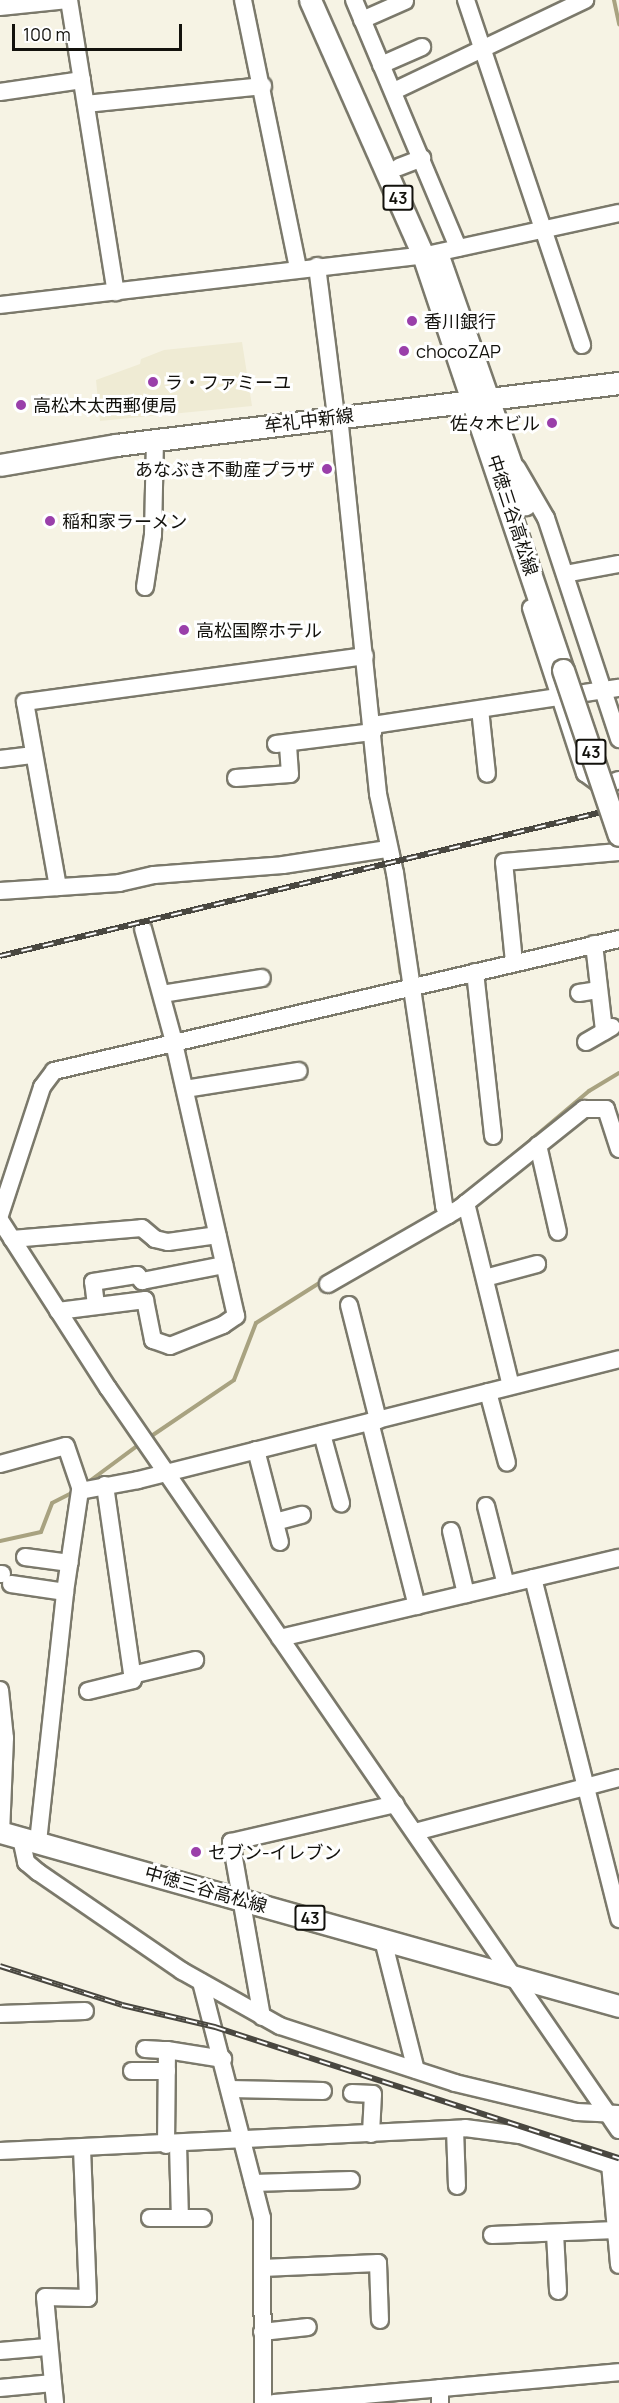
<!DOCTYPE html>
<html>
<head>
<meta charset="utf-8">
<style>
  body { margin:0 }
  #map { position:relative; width:619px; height:2403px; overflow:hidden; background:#f6f3e4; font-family:Manrope,"Noto Sans JP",sans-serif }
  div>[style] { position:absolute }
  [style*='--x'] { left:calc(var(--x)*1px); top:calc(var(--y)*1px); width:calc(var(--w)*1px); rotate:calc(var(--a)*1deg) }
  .built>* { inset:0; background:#efebd4 }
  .stream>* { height:4px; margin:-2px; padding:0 2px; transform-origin:2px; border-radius:2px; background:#a8a280 }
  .roads { filter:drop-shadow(2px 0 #7b796b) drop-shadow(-2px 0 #7b796b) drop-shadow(0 2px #7b796b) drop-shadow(0 -2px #7b796b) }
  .minor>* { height:16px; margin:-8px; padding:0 8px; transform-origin:8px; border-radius:8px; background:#fff }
  .major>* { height:21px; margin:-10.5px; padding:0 10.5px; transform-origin:10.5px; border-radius:10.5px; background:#fff }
  .rail>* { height:6px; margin-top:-3px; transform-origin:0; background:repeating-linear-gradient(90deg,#fff 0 11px,#494740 0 22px); box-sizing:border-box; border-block:2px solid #494740 }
  .bridges { filter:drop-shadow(2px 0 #7b796b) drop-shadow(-2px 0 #7b796b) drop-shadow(0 2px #7b796b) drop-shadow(0 -2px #7b796b) }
  .major-bridge>* { height:21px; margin:-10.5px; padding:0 10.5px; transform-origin:10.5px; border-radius:10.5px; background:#fff }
  .dots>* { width:16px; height:16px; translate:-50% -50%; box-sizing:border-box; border:3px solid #fff; border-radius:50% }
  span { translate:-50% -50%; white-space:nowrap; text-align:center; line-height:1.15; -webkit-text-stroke:6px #fff; paint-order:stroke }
  .shield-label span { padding:2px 4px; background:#fff; border:2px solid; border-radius:4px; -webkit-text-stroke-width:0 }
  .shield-label { font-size:16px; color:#13120d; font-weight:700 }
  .poi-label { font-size:18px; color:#13120d }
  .left { translate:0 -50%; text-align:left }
  .right { translate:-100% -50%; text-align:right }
  .street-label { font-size:18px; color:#13120d }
  .scale { position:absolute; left:12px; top:24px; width:170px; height:27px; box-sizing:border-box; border:3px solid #13120d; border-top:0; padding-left:8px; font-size:18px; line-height:21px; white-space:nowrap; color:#13120d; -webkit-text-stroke:4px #fff; paint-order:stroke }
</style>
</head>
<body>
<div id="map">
  <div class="built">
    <i style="clip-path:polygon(242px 342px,252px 406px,100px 421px,96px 380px,140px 364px,141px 359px,164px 350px)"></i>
  </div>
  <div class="stream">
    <i style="--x:614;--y:0;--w:25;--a:78"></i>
    <i style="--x:396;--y:935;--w:38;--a:83"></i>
    <i style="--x:501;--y:1165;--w:115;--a:-40.1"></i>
    <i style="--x:589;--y:1091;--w:35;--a:-31"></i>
    <i style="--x:147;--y:1439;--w:105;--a:-34.1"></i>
    <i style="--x:234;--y:1380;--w:61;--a:-68.9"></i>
    <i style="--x:256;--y:1323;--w:80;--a:-32.3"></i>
    <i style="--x:87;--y:1483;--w:67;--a:-36.5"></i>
    <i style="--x:0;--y:1541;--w:42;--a:-12.4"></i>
    <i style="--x:41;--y:1532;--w:31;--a:-69"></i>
    <i style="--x:52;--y:1503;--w:27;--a:-27"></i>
  </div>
  <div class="roads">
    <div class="minor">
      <i style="--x:69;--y:0;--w:296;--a:80.9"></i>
      <i style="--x:243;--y:0;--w:274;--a:78.4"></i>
      <i style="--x:354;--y:0;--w:269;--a:67.2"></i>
      <i style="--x:466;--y:0;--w:364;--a:71.4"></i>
      <i style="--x:0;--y:7;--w:68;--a:-5.9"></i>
      <i style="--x:362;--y:20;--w:47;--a:-23.8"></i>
      <i style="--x:381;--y:65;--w:45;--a:-23.7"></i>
      <i style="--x:394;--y:91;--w:212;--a:-25.5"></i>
      <i style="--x:0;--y:92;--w:83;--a:-8.3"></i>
      <i style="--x:86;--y:104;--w:178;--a:-5.8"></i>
      <i style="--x:399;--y:167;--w:25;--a:-21"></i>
      <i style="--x:317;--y:266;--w:151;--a:82.8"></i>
      <i style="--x:0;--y:305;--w:434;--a:-6.7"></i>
      <i style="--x:431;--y:254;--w:192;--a:-12.3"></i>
      <i style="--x:339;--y:416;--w:380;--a:84.1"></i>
      <i style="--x:378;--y:794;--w:81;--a:77.9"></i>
      <i style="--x:395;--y:873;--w:337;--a:81.6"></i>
      <i style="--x:444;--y:1206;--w:10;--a:66"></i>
      <i style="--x:448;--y:1215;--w:14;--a:-30"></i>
      <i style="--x:460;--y:1208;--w:159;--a:-38.6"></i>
      <i style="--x:584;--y:1109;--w:22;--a:0"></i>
      <i style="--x:606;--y:1109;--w:42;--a:72"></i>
      <i style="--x:517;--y:468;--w:58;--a:59.9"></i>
      <i style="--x:546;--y:518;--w:233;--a:71.7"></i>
      <i style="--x:565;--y:574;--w:55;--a:-10.5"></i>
      <i style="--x:145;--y:587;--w:53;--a:-81.3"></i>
      <i style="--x:153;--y:535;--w:95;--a:-88.8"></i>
      <i style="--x:531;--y:608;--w:174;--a:71.9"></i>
      <i style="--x:585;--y:773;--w:22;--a:36"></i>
      <i style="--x:603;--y:786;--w:17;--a:-21"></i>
      <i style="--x:480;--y:709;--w:65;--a:83.9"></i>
      <i style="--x:373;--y:725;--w:249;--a:-8.6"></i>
      <i style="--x:276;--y:744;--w:98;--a:-7.1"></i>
      <i style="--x:0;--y:759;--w:34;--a:-7"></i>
      <i style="--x:236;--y:778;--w:54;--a:-4.2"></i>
      <i style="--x:290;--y:774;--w:31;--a:-94"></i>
      <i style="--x:58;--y:887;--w:188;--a:-100.1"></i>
      <i style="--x:25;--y:702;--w:343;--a:-7.7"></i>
      <i style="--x:0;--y:891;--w:119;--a:-3.8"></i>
      <i style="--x:119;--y:883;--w:36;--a:-13"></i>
      <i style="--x:154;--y:875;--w:129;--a:-4.4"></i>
      <i style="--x:283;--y:865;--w:106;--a:-8.7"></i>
      <i style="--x:594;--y:944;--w:88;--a:83.4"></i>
      <i style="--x:514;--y:962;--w:100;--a:-95.7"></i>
      <i style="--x:504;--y:862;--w:115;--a:-5"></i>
      <i style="--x:475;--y:972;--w:165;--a:83.7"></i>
      <i style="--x:579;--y:993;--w:20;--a:-9"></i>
      <i style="--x:162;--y:994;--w:101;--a:-9.1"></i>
      <i style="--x:586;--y:1042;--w:30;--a:-30"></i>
      <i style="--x:185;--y:1089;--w:115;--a:-9"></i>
      <i style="--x:538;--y:1145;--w:89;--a:77.1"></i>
      <i style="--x:466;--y:1203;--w:188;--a:76.2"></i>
      <i style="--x:0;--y:1215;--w:135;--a:-71.8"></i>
      <i style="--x:42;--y:1087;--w:20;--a:-53"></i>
      <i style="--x:54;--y:1071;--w:580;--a:-13.15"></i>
      <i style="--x:0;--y:1220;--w:200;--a:57.3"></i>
      <i style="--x:108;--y:1388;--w:901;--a:55.45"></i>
      <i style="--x:12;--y:1239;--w:130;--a:-4.8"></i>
      <i style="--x:142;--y:1228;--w:17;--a:40"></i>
      <i style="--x:155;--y:1239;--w:13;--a:13"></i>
      <i style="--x:168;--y:1242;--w:50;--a:-8"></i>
      <i style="--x:485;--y:1278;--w:54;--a:-15.1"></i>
      <i style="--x:328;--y:1284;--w:138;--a:-29.9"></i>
      <i style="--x:96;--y:1305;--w:23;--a:-97"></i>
      <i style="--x:93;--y:1282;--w:45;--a:-9"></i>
      <i style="--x:137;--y:1275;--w:8;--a:50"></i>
      <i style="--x:142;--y:1281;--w:84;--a:-11"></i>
      <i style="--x:349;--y:1305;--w:119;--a:75.8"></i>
      <i style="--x:58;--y:1311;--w:88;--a:-7.2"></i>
      <i style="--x:145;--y:1300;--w:41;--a:78.7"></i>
      <i style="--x:153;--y:1340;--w:18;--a:19"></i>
      <i style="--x:170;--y:1346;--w:57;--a:-21.6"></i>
      <i style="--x:223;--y:1325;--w:16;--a:-35"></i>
      <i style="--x:236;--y:1316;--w:281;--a:-102.8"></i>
      <i style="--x:174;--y:1042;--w:117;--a:-105.3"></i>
      <i style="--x:488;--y:1392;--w:73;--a:75"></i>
      <i style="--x:370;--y:1422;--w:190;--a:75.7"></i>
      <i style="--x:322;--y:1434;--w:72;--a:74.6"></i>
      <i style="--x:256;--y:1450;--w:95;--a:75.4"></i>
      <i style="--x:0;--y:1464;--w:68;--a:-15.3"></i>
      <i style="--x:66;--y:1446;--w:46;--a:71.2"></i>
      <i style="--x:486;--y:1506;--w:81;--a:75.8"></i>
      <i style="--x:275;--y:1522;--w:28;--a:-15"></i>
      <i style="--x:451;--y:1531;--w:65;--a:76.6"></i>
      <i style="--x:25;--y:1557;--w:45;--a:7.6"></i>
      <i style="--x:0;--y:1574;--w:2;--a:0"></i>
      <i style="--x:533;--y:1578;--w:352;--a:75.8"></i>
      <i style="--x:11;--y:1584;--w:55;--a:8.4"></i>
      <i style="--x:280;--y:1638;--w:348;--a:-13.3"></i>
      <i style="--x:132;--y:1675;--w:65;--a:-13.4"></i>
      <i style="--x:0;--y:1690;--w:48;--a:84.1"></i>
      <i style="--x:5;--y:1738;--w:94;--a:92.4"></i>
      <i style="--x:88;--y:1691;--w:46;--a:-13.7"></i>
      <i style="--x:133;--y:1680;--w:197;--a:-98.2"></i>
      <i style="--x:415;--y:1832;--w:211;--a:-14.8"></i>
      <i style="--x:21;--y:1838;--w:25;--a:78"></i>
      <i style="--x:26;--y:1862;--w:16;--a:40"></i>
      <i style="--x:38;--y:1872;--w:175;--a:34.5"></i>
      <i style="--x:182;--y:1971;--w:112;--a:29.3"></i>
      <i style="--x:280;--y:2026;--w:184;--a:18"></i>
      <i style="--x:455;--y:2083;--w:125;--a:13.4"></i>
      <i style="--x:577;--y:2112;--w:41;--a:2.8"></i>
      <i style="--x:38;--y:1842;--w:251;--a:-83.8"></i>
      <i style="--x:65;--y:1592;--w:102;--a:-81.6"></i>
      <i style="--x:80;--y:1491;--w:59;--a:-10.7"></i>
      <i style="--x:138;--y:1480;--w:496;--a:-14.1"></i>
      <i style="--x:383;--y:1940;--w:134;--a:75.8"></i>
      <i style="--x:201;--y:1982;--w:244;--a:75.5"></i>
      <i style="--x:262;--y:2218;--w:185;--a:89.7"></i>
      <i style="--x:0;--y:2014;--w:85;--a:-2"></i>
      <i style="--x:262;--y:2017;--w:178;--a:-100"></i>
      <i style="--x:231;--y:1842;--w:169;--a:-13"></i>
      <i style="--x:145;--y:2049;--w:22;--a:3"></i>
      <i style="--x:132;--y:2071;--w:35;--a:0"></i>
      <i style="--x:230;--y:2089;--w:93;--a:1.2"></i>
      <i style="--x:352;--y:2093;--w:21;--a:3"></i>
      <i style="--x:373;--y:2094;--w:40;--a:92.9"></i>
      <i style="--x:455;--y:2129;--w:57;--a:88"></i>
      <i style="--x:178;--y:2144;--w:74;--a:88.5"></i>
      <i style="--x:166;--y:2145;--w:95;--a:-89.4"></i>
      <i style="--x:167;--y:2050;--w:57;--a:9.1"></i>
      <i style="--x:0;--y:2151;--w:466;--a:-2.8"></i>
      <i style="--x:465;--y:2128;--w:55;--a:7.3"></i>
      <i style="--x:520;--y:2135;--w:104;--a:18.4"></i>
      <i style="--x:610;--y:2164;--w:77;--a:84.8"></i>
      <i style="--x:253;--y:2183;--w:98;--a:-1.8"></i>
      <i style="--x:150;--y:2218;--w:53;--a:0"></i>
      <i style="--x:555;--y:2233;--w:58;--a:87"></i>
      <i style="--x:492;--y:2235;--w:124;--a:-2.3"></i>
      <i style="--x:616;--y:2230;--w:35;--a:85"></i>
      <i style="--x:262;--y:2268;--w:116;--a:-2.5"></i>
      <i style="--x:378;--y:2263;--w:57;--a:88"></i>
      <i style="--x:262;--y:2332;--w:46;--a:-6.2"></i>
      <i style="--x:0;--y:2351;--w:47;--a:-4.9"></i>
      <i style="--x:53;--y:2383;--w:86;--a:-95.3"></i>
      <i style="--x:45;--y:2297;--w:43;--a:1.3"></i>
      <i style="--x:88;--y:2298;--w:149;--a:-92.3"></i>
      <i style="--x:0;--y:2388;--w:53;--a:-5.4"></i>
      <i style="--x:53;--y:2383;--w:20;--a:84"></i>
      <i style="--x:440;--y:2388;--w:15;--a:90"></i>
      <i style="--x:274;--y:2403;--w:346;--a:-5.1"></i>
    </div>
    <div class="major">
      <i style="--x:310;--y:0;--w:279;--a:66.1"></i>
      <i style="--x:423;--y:255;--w:438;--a:71.4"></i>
      <i style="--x:438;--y:256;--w:263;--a:70.7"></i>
      <i style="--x:0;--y:465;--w:118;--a:-9.8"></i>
      <i style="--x:116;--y:445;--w:507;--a:-7.03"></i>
      <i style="--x:0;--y:1832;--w:643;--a:15.7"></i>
    </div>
  </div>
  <div class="rail">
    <i style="--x:0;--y:956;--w:636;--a:-13.45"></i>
    <i style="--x:0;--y:1966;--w:128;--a:17.7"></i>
    <i style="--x:122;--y:2005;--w:96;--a:13.3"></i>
    <i style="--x:215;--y:2027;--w:425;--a:18"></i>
  </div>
  <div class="bridges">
    <div class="major-bridge">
      <i style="--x:563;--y:670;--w:174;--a:71.3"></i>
    </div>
  </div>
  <div class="dots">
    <i style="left:412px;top:321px;background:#9a3faa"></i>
    <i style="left:404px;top:351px;background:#9a3faa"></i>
    <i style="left:153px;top:382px;background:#9a3faa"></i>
    <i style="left:21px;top:405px;background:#9a3faa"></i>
    <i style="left:552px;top:423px;background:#9a3faa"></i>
    <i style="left:327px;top:469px;background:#9a3faa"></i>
    <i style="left:50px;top:521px;background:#9a3faa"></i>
    <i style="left:184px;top:630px;background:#9a3faa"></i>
    <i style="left:196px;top:1852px;background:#9a3faa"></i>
  </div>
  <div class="shield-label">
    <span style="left:398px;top:198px">43</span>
    <span style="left:591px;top:752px">43</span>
    <span style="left:310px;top:1918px">43</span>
  </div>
  <div class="poi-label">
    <span class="left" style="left:424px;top:321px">香川銀行</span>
    <span class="left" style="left:416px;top:351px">chocoZAP</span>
    <span class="left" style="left:165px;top:382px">ラ・ファミーユ</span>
    <span class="left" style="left:33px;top:405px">高松木太西郵便局</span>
    <span class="right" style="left:540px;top:423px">佐々木ビル</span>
    <span class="right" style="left:315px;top:469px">あなぶき不動産プラザ</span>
    <span class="left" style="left:62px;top:521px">稲和家ラーメン</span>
    <span class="left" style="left:196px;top:630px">高松国際ホテル</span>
    <span class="left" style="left:208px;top:1852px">セブン-イレブン</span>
  </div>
  <div class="street-label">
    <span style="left:309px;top:420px;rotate:-7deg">牟礼中新線</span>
    <span style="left:513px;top:515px;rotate:72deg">中徳三谷高松線</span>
    <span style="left:206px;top:1889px;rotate:16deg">中徳三谷高松線</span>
  </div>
  <div class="scale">100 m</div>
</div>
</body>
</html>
